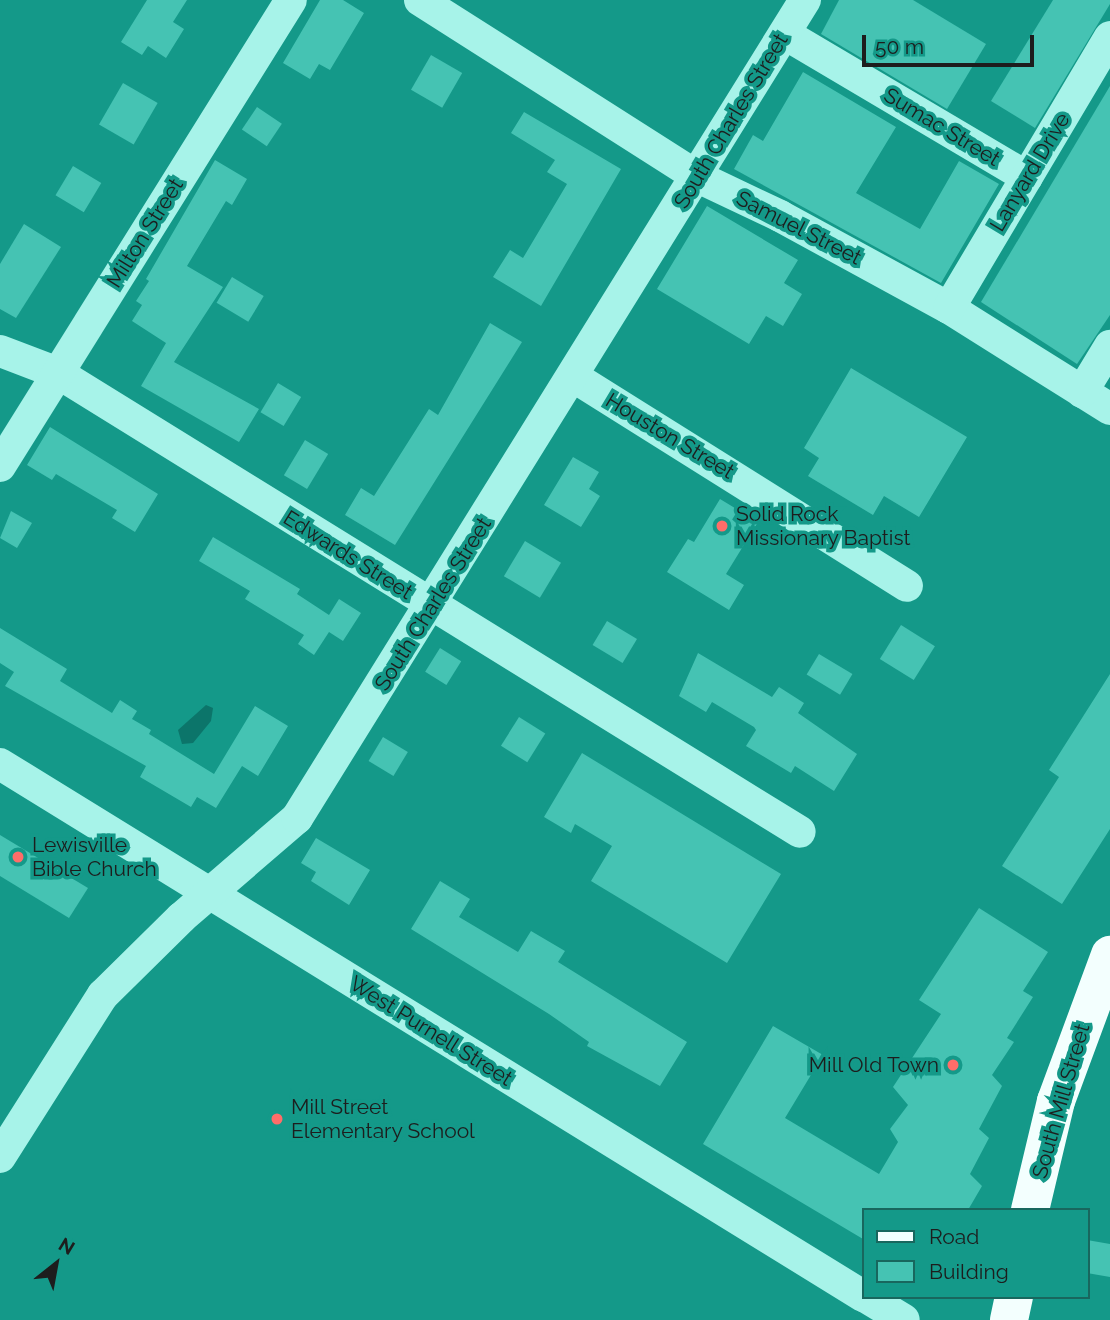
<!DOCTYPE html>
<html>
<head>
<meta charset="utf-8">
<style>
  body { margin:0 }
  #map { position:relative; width:1110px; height:1320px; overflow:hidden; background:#149989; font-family:Raleway,sans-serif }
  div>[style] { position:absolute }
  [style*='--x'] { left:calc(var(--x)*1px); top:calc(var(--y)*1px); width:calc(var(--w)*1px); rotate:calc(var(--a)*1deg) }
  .water>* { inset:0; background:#0c756a }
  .building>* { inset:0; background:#45c3b3; transform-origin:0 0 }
  .minor>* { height:32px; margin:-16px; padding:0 16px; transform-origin:16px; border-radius:16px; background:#a7f3e9 }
  .major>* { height:38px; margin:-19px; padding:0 19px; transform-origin:19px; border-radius:19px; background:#f3fffe }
  .dots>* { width:19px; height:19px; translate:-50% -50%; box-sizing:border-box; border:4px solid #149989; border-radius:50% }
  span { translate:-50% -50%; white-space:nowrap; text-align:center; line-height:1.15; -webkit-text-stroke:7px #149989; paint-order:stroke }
  .street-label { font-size:21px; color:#1d1d1d }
  .poi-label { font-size:21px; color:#1d1d1d }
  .left { translate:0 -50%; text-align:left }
  .right { translate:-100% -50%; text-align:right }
  .legend { position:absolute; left:862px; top:1208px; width:228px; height:91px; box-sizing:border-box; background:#149989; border:2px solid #18675e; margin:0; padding:9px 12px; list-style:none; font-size:21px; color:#1d1d1d }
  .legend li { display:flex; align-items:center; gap:14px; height:35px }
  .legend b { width:35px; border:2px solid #18675e }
  .north { position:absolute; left:21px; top:1229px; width:70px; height:70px; -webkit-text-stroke:5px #149989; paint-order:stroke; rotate:31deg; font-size:19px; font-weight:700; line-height:28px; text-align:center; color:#1d1d1d }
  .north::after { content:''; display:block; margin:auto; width:24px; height:32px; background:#1d1d1d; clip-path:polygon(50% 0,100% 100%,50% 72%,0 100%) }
  .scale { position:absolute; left:862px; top:35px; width:172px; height:32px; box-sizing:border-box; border:4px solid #1d1d1d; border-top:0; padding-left:9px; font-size:21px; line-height:24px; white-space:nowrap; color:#1d1d1d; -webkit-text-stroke:5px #149989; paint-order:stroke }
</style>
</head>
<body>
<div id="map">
  <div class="water">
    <i style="clip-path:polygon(206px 705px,213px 708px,211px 721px,193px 743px,182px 744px,178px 730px)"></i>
  </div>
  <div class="building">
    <i style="clip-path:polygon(147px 0,187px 0,173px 22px,184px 29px,166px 58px,148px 46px,142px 55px,121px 42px)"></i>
    <i style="clip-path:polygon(320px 0,343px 0,364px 13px,330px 70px,319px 64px,310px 79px,283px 63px)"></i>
    <i style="clip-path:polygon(839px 0,913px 0,986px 44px,947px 109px,821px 34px)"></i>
    <i style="clip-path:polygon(1053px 0,1110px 0,1110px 4px,1035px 128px,991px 101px)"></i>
    <i style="left:431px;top:55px;width:36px;height:40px;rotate:30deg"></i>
    <i style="clip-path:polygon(803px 72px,896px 127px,856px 193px,920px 229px,959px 161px,999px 184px,941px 283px,734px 169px,753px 135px,763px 141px)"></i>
    <i style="left:123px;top:83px;width:40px;height:48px;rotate:30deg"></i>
    <i style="clip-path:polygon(1110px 86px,1110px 315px,1077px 364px,981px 302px)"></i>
    <i style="left:257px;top:107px;width:30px;height:27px;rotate:34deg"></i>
    <i style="clip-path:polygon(524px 112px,621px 169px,541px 306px,493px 277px,510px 250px,523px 258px,567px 184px,547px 172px,555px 160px,511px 133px)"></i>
    <i style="clip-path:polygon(215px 160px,247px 179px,232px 205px,226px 201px,187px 266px,223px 287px,174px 362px,259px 409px,239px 442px,141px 386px,166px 343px,132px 321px,142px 305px,136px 301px,149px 281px,146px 279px)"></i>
    <i style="left:73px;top:166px;width:33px;height:34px;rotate:31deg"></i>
    <i style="clip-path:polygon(707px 206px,798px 260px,784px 283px,802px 294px,783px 326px,766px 316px,749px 344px,657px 289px)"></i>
    <i style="clip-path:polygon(24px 224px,61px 247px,16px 318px,0 309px,0 264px)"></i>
    <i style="left:232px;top:277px;width:37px;height:30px;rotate:31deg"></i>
    <i style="clip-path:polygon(490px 323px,522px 342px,395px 545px,345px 515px,361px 488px,374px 496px,429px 409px,438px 415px)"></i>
    <i style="clip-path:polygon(851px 368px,967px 437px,919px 517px,884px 496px,873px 515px,808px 476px,819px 458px,804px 448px)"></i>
    <i style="left:278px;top:383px;width:27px;height:34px;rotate:31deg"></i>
    <i style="clip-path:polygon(50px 427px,158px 494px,135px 532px,112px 518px,117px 510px,56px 474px,52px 480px,27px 465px)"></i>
    <i style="left:305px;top:440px;width:27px;height:41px;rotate:31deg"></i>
    <i style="clip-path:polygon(573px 457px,599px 472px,589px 489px,600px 496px,581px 527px,544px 505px)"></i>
    <i style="clip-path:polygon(720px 499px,758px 522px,726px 574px,744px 585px,729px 610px,667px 572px,688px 539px,694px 542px)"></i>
    <i style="clip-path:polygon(11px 511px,32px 523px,17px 548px,0 538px)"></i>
    <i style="clip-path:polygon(213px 537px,300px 589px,297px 594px,329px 615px,339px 599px,361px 613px,343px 641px,329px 632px,314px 655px,298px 644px,304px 635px,245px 599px,250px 591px,199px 561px)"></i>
    <i style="left:525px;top:541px;width:42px;height:41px;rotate:31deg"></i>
    <i style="left:607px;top:621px;width:35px;height:28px;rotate:31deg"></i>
    <i style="left:901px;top:625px;width:40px;height:40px;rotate:32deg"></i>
    <i style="clip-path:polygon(0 628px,67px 669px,60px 681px,112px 713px,120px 700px,137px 711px,132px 719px,151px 730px,149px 734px,214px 774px,255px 706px,288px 726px,258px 776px,242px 766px,216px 808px,197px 797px,191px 807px,140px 777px,146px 766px,5px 686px,14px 672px,0 663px)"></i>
    <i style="left:440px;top:648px;width:25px;height:28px;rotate:32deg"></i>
    <i style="clip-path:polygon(698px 653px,772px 697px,779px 687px,804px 703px,798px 713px,857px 754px,834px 791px,795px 766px,791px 773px,746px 746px,756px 730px,754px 727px,712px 702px,706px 712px,679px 696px)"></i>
    <i style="left:819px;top:654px;width:39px;height:24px;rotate:31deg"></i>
    <i style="clip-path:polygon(1110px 674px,1110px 829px,1062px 904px,1002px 866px,1059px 777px,1049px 770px)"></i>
    <i style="left:519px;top:717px;width:31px;height:34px;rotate:32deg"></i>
    <i style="left:383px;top:737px;width:29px;height:28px;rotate:31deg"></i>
    <i style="clip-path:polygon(582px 753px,781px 874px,727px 963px,591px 881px,612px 846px,575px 824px,571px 833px,544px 817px)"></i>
    <i style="clip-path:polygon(0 835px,88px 888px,69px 918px,0 876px)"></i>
    <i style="clip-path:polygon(316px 838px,370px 870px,349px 905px,311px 881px,316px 872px,301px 863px)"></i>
    <i style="clip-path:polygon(440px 881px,470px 899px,459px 917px,518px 952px,531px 931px,565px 951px,558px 962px,687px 1042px,660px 1086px,587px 1046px,589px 1042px,549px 1014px,411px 929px)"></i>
    <i style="clip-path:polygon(979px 908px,1048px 952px,1023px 991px,1033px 997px,1007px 1038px,1014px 1042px,992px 1075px,1002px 1086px,979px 1129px,989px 1138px,970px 1174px,982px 1186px,968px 1210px,863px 1210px,863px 1239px,703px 1144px,773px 1026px,823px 1055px,785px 1118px,879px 1174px,898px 1142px,890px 1129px,908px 1105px,893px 1087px,941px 1014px,919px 1000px)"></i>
    <i style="clip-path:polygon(1087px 1240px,1110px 1244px,1110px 1277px,1087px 1273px)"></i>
  </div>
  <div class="minor">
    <i style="--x:420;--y:0;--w:330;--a:32.5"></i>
    <i style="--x:698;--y:177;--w:91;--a:25.4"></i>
    <i style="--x:780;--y:216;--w:192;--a:28.6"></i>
    <i style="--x:949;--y:308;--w:190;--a:32.1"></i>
    <i style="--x:785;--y:34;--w:281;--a:30.6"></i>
    <i style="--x:949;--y:308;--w:315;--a:-59.3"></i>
    <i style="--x:0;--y:351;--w:62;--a:20.8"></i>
    <i style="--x:58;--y:373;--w:872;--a:31.74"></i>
    <i style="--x:574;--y:377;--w:393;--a:32.1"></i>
    <i style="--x:1082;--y:392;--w:54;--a:-58.7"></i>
    <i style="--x:0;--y:466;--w:549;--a:-58.02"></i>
    <i style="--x:0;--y:764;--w:1014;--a:31.65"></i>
    <i style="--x:0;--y:1157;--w:192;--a:-57.6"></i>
    <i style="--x:103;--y:995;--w:110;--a:-44.6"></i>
    <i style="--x:181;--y:918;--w:153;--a:-40.8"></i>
    <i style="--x:297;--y:818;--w:963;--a:-58.16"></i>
    <i style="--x:866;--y:1297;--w:44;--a:31.2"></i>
  </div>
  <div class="major">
    <i style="--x:1030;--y:1210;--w:112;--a:-76.6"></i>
    <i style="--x:1056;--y:1101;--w:156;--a:-69.7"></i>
    <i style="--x:1009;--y:1320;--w:24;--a:-78"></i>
  </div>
  <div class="dots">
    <i style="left:722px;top:526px;background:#ff6d69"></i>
    <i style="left:18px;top:857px;background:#ff6d69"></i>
    <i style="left:953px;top:1065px;background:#ff6d69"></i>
    <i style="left:277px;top:1119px;background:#ff6d69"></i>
  </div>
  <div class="street-label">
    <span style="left:731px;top:121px;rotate:-59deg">South Charles Street</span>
    <span style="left:942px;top:127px;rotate:31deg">Sumac Street</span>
    <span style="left:1030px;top:172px;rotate:-59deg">Lanyard Drive</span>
    <span style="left:799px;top:228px;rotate:27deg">Samuel Street</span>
    <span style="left:145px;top:233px;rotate:-58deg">Milton Street</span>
    <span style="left:670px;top:436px;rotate:31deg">Houston Street</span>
    <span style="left:348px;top:555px;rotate:32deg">Edwards Street</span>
    <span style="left:433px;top:604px;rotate:-58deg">South Charles Street</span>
    <span style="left:431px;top:1031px;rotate:32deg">West Purnell Street</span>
    <span style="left:1061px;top:1101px;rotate:-74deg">South Mill Street</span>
  </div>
  <div class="poi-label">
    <span class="left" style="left:736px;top:526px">Solid Rock<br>Missionary Baptist</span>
    <span class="left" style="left:32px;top:857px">Lewisville<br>Bible Church</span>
    <span class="right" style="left:939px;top:1065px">Mill Old Town</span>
    <span class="left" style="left:291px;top:1119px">Mill Street<br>Elementary School</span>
  </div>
  <ul class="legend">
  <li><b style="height:9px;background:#f3fffe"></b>Road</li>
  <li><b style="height:19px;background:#45c3b3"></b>Building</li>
  </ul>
  <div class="north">N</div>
  <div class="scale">50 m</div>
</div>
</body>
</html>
